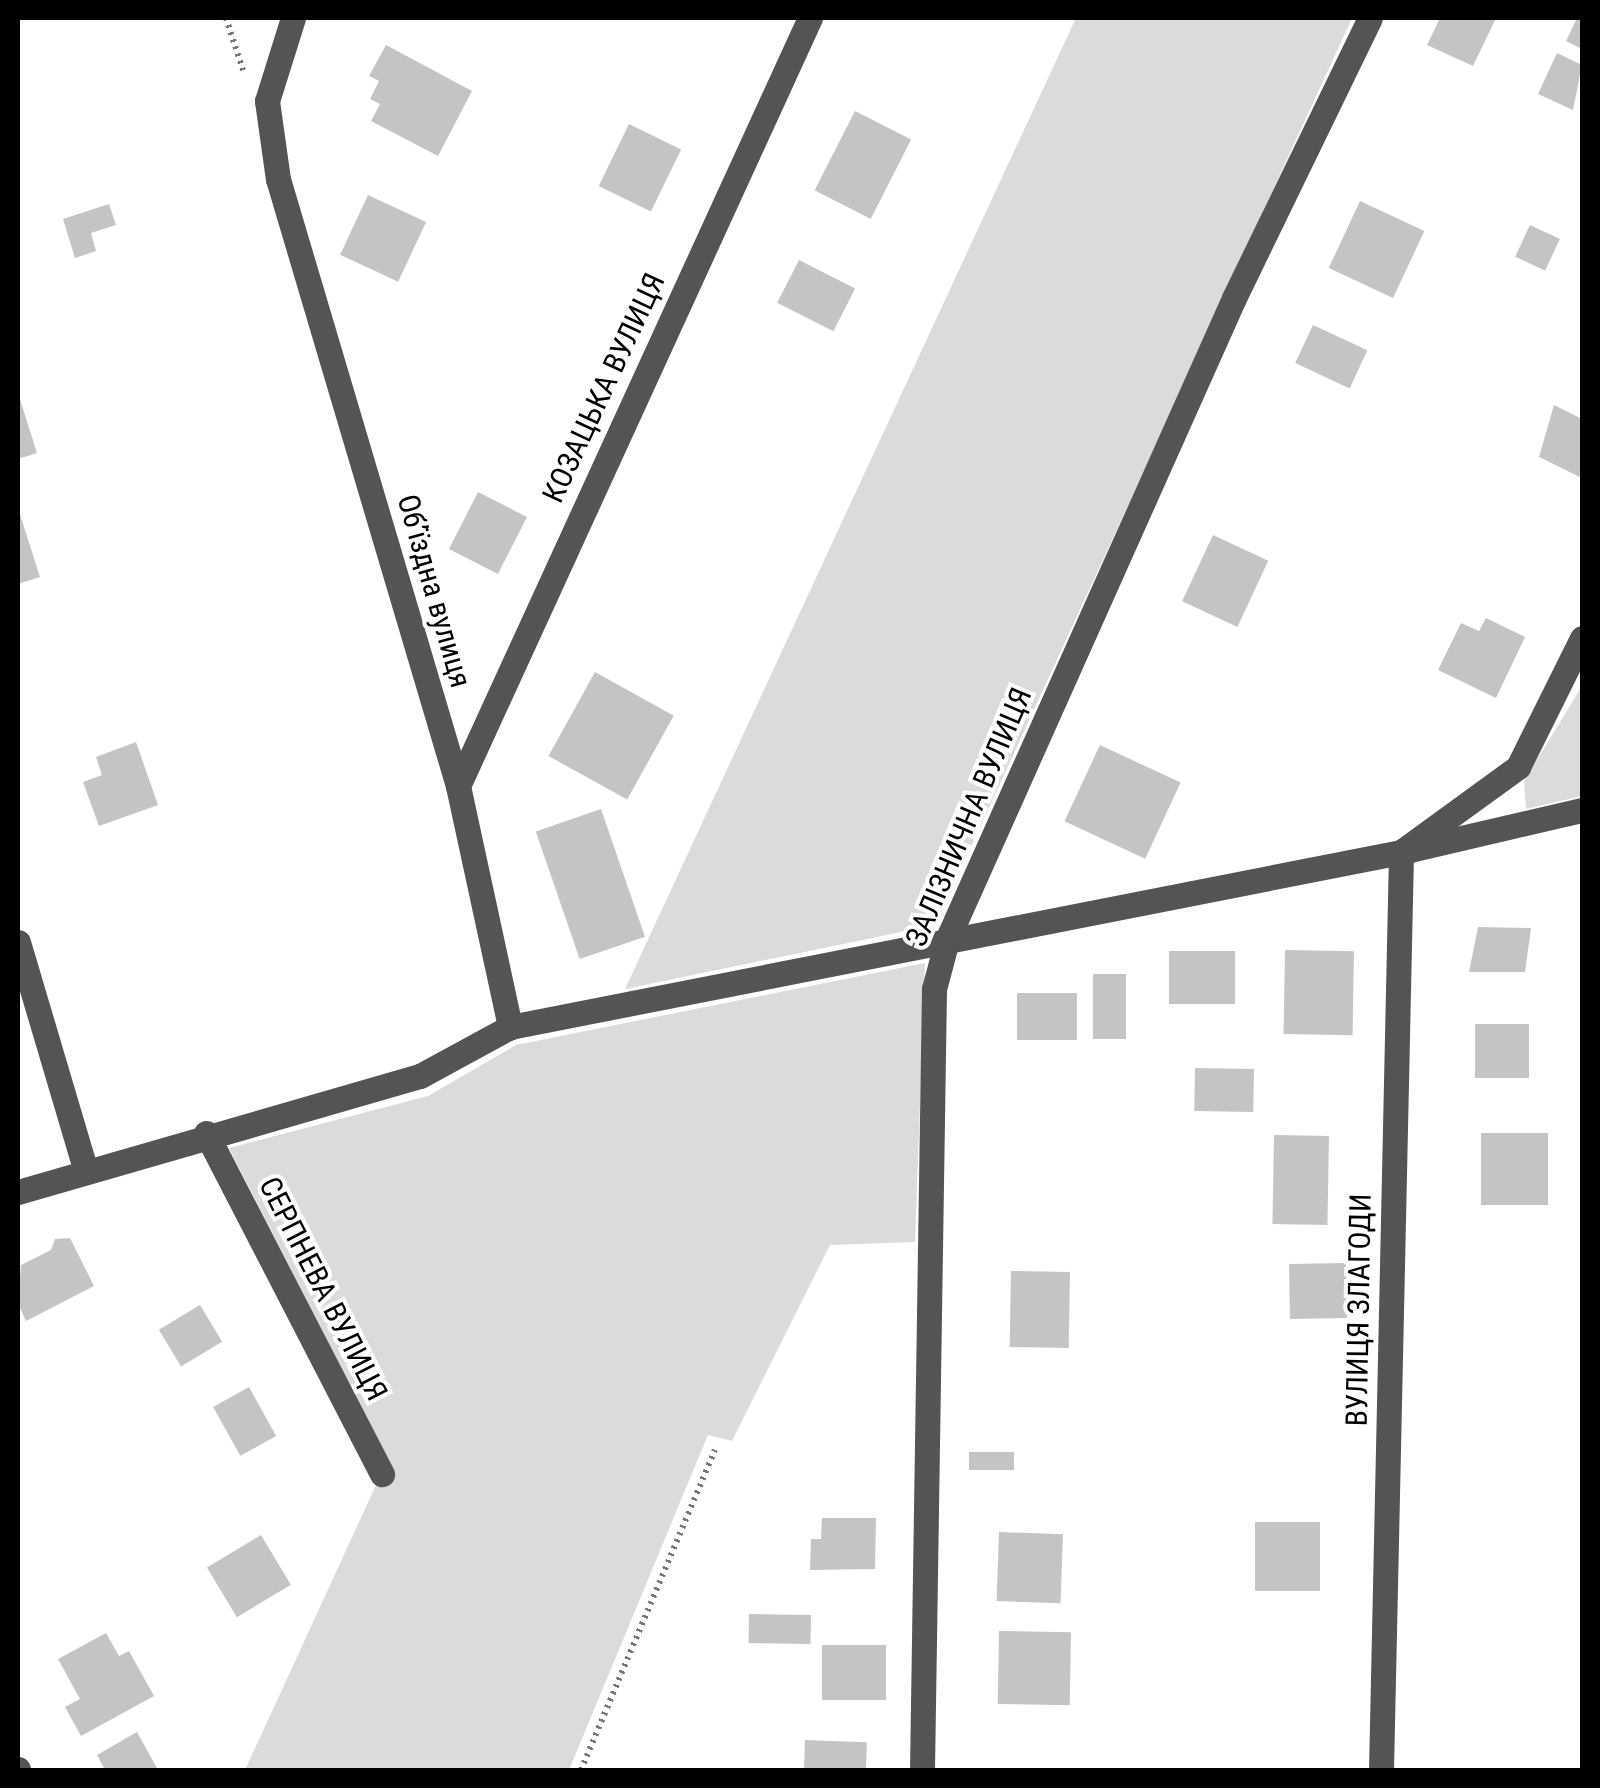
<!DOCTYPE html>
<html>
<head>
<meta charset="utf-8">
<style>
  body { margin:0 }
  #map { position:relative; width:1600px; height:1788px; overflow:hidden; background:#fff; font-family:"Roboto Condensed",sans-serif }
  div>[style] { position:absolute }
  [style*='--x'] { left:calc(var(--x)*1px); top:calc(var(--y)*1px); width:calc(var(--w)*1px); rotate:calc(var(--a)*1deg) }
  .green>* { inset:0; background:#dbdbdb }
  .building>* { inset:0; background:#c4c4c4; transform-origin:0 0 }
  .path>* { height:6px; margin-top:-3px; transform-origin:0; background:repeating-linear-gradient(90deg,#767676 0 2.5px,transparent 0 7.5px) }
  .minor>* { height:25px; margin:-12.5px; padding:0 12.5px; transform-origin:12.5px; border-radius:12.5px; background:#545454 }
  span { translate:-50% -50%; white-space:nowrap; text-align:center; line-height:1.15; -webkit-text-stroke:8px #fff; paint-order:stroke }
  .street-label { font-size:30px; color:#000 }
  .frame { position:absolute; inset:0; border:20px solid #000; pointer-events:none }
</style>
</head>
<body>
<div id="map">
  <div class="green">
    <i style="clip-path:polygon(1076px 18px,1352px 18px,935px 925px,625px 989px)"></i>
    <i style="clip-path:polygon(1582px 686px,1582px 796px,1526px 809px,1524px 781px)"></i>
    <i style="clip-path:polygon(925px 963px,915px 1242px,830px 1245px,732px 1441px,708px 1435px,569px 1770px,245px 1770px,388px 1459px,229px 1148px,428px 1096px,516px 1045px)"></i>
  </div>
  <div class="building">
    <i style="clip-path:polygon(1440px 18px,1496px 18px,1473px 66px,1427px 45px)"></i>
    <i style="clip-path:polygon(1577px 18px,1582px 18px,1582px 49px,1566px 41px)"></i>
    <i style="clip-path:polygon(386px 45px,472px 91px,438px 156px,371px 121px,380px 104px,370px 99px,379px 81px,369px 76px)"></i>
    <i style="clip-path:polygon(1557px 53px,1582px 65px,1573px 110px,1538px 94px)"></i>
    <i style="left:855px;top:111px;width:63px;height:89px;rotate:27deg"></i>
    <i style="left:629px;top:124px;width:58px;height:69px;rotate:26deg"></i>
    <i style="left:368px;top:195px;width:64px;height:66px;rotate:25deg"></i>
    <i style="left:1360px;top:201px;width:71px;height:74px;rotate:25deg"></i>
    <i style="clip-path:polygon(109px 204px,116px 225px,91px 233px,96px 251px,75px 258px,63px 219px)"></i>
    <i style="left:1530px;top:225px;width:33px;height:35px;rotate:25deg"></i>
    <i style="left:799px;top:260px;width:63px;height:48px;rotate:27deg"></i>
    <i style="left:1313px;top:325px;width:60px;height:42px;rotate:25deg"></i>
    <i style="clip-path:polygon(18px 393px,37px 453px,18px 459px)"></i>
    <i style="clip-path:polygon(1554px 405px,1582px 419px,1582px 478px,1539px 457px)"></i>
    <i style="left:478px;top:492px;width:55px;height:64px;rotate:27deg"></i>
    <i style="clip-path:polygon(18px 508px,40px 577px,18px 584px)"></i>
    <i style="left:1213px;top:535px;width:61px;height:73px;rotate:25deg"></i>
    <i style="clip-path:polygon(1486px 618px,1525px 637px,1496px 698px,1438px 670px,1461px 623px,1479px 631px)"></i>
    <i style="left:595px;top:672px;width:90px;height:96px;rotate:29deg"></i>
    <i style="clip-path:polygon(136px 742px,158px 805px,99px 826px,83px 782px,102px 775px,96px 757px)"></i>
    <i style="left:1100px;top:745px;width:89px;height:84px;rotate:25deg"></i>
    <i style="left:601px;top:809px;width:135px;height:69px;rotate:71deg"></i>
    <i style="clip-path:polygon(1478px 927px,1531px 928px,1525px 972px,1469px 972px)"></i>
    <i style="left:1285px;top:950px;width:69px;height:84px;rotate:1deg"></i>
    <i style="left:1169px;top:951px;width:66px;height:53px"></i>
    <i style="left:1093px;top:974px;width:33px;height:65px"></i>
    <i style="left:1017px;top:993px;width:60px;height:47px"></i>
    <i style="left:1475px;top:1024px;width:54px;height:54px"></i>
    <i style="left:1195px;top:1068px;width:59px;height:43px;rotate:1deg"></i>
    <i style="left:1481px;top:1133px;width:67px;height:72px"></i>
    <i style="left:1274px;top:1135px;width:55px;height:89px;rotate:1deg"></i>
    <i style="clip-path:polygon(70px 1238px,94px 1286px,26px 1321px,18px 1303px,21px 1265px,51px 1250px,55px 1239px)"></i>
    <i style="left:1346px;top:1263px;width:55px;height:57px;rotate:89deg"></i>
    <i style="left:1011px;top:1271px;width:59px;height:76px;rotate:1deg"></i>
    <i style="left:200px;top:1305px;width:43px;height:48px;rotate:59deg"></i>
    <i style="left:249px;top:1387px;width:56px;height:41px;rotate:61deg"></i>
    <i style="left:1014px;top:1452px;width:18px;height:45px;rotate:90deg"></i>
    <i style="clip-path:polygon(822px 1518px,876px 1518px,875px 1569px,810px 1570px,811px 1539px,821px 1539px)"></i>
    <i style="left:1255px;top:1522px;width:65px;height:69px"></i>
    <i style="left:999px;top:1532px;width:64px;height:69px;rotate:2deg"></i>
    <i style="left:261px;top:1535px;width:58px;height:63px;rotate:59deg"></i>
    <i style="left:749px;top:1614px;width:62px;height:29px;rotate:1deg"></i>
    <i style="left:999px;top:1631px;width:72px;height:73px;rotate:1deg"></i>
    <i style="clip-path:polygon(106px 1633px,119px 1656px,129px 1651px,154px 1696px,81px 1736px,65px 1707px,80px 1699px,58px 1659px)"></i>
    <i style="left:822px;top:1645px;width:64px;height:55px"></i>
    <i style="clip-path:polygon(137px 1732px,158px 1770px,105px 1770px,97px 1755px)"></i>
    <i style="left:805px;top:1740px;width:62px;height:30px;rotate:2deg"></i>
  </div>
  <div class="path">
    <i style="--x:226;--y:18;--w:58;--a:71.9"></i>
    <i style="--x:581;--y:1770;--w:347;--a:-67.3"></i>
  </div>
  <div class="minor">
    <i style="--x:293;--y:18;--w:87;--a:107.4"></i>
    <i style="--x:267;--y:101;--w:79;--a:82"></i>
    <i style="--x:278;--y:179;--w:633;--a:73.48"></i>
    <i style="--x:458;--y:786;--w:247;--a:77.8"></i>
    <i style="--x:458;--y:786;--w:845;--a:-65.38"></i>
    <i style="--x:18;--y:942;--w:239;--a:73.5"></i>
    <i style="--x:206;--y:1133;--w:384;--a:62.7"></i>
    <i style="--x:18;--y:1192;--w:418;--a:-16.1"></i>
    <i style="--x:420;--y:1076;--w:102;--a:-28.6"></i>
    <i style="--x:510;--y:1027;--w:908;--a:-11.11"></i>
    <i style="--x:1401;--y:852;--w:145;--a:-36"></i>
    <i style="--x:1518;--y:767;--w:144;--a:-63.6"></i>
    <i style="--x:18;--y:1769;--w:1;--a:90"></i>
    <i style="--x:922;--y:1770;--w:781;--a:-89.12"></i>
    <i style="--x:934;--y:989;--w:51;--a:-75.1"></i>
    <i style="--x:947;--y:940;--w:703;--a:-65.91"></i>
    <i style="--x:1234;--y:298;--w:311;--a:-64.1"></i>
    <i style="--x:1381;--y:1770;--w:918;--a:-88.75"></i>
    <i style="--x:1401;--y:852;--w:186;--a:-13.1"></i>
  </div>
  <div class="street-label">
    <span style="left:604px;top:388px;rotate:-65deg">КОЗАЦЬКА ВУЛИЦЯ</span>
    <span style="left:434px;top:591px;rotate:74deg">Обʼїздна вулиця</span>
    <span style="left:969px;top:817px;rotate:-67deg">ЗАЛІЗНИЧНА ВУЛИЦЯ</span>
    <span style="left:323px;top:1289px;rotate:63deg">СЕРПНЕВА ВУЛИЦЯ</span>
    <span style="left:1359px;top:1310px;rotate:-89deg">ВУЛИЦЯ ЗЛАГОДИ</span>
  </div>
  <div class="frame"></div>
</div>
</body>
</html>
